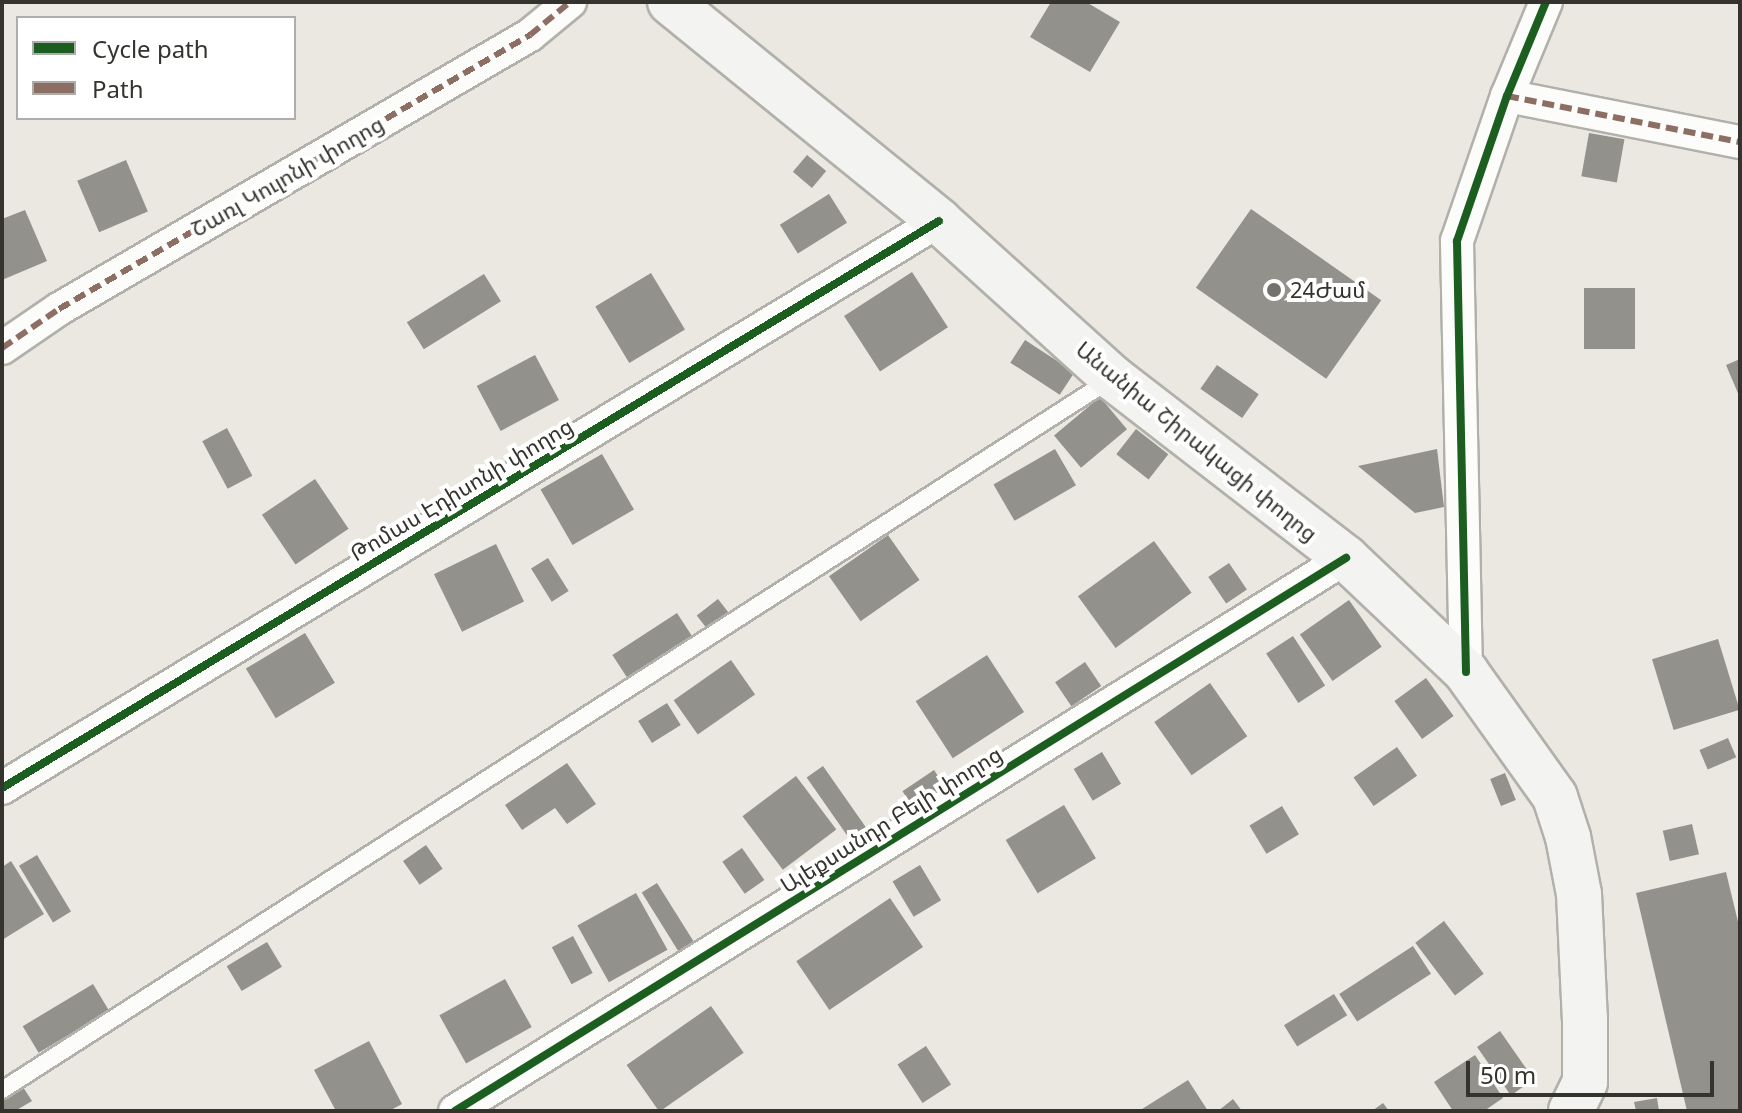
<!DOCTYPE html>
<html>
<head>
<meta charset="utf-8">
<style>
  body { margin:0 }
  #map { position:relative; width:1742px; height:1113px; overflow:hidden; background:#eae8e0; font-family:"Noto Sans","Noto Sans Armenian",sans-serif }
  div>[style] { position:absolute }
  [style*='--x'] { left:calc(var(--x)*1px); top:calc(var(--y)*1px); width:calc(var(--w)*1px); rotate:calc(var(--a)*1deg) }
  .building>* { inset:0; background:#93918b; transform-origin:0 0 }
  .roads { filter:drop-shadow(2px 0 #b1b0aa) drop-shadow(-2px 0 #b1b0aa) drop-shadow(0 2px #b1b0aa) drop-shadow(0 -2px #b1b0aa) }
  .service>* { height:16px; margin:-8px; padding:0 8px; transform-origin:8px; border-radius:8px; background:#fcfcfa }
  .minor>* { height:32px; margin:-16px; padding:0 16px; transform-origin:16px; border-radius:16px; background:#fcfcfa }
  .secondary>* { height:44px; margin:-22px; padding:0 22px; transform-origin:22px; border-radius:22px; background:#f3f4f1 }
  .quiet>* { height:6px; margin-top:-3px; transform-origin:0; background:repeating-linear-gradient(90deg,#8d6e63 0 12px,transparent 0 18px) }
  .cycleway>* { height:8px; margin:-4px; padding:0 4px; transform-origin:4px; border-radius:4px; background:#1b5e20 }
  .dots>* { width:22px; height:22px; translate:-50% -50%; box-sizing:border-box; border:4px solid #fff; border-radius:50% }
  span { translate:-50% -50%; white-space:nowrap; text-align:center; line-height:1.15; -webkit-text-stroke:8px #fff; paint-order:stroke }
  .street-label { font-size:22px; color:#34332e }
  .poi-label { font-size:22px; color:#34332e }
  .left { translate:0 -50%; text-align:left }
  .frame { position:absolute; inset:0; border:4px solid #34332e; pointer-events:none }
  .legend { position:absolute; left:16px; top:16px; width:280px; height:104px; box-sizing:border-box; background:#fff; border:2px solid #aeadab; margin:0; padding:10px 14px; list-style:none; font-size:24px; color:#34332e }
  .legend li { display:flex; align-items:center; gap:16px; height:40px }
  .legend b { width:40px; border:2px solid #aeadab }
  .scale { position:absolute; left:1466px; top:1061px; width:248px; height:36px; box-sizing:border-box; border:4px solid #34332e; border-top:0; padding-left:10px; font-size:24px; line-height:28px; white-space:nowrap; color:#34332e; -webkit-text-stroke:6px #fff; paint-order:stroke }
</style>
</head>
<body>
<div id="map">
  <div class="building">
    <i style="clip-path:polygon(1051px 2px,1086px 2px,1120px 22px,1090px 72px,1030px 37px)"></i>
    <i style="left:1589px;top:133px;width:36px;height:44px;rotate:10deg"></i>
    <i style="left:807px;top:155px;width:25px;height:22px;rotate:40deg"></i>
    <i style="left:126px;top:160px;width:56px;height:53px;rotate:67deg"></i>
    <i style="left:829px;top:194px;width:34px;height:58px;rotate:58deg"></i>
    <i style="left:1251px;top:209px;width:159px;height:96px;rotate:35deg"></i>
    <i style="clip-path:polygon(25px 210px,47px 261px,2px 280px,2px 219px)"></i>
    <i style="left:912px;top:272px;width:66px;height:81px;rotate:57deg"></i>
    <i style="left:651px;top:273px;width:66px;height:65px;rotate:59deg"></i>
    <i style="left:484px;top:274px;width:32px;height:91px;rotate:58deg"></i>
    <i style="left:1584px;top:288px;width:51px;height:61px"></i>
    <i style="left:1025px;top:340px;width:59px;height:27px;rotate:33deg"></i>
    <i style="left:535px;top:355px;width:51px;height:66px;rotate:62deg"></i>
    <i style="clip-path:polygon(1740px 359px,1740px 398px,1726px 365px)"></i>
    <i style="left:1217px;top:365px;width:51px;height:29px;rotate:35deg"></i>
    <i style="left:1100px;top:397px;width:42px;height:60px;rotate:50deg"></i>
    <i style="left:227px;top:428px;width:54px;height:28px;rotate:62deg"></i>
    <i style="left:1136px;top:429px;width:41px;height:32px;rotate:38deg"></i>
    <i style="left:1055px;top:449px;width:42px;height:71px;rotate:60deg"></i>
    <i style="clip-path:polygon(1437px 449px,1444px 507px,1415px 513px,1358px 466px)"></i>
    <i style="left:602px;top:454px;width:64px;height:71px;rotate:60deg"></i>
    <i style="left:315px;top:479px;width:60px;height:64px;rotate:56deg"></i>
    <i style="left:888px;top:535px;width:55px;height:72px;rotate:55deg"></i>
    <i style="left:1154px;top:541px;width:64px;height:94px;rotate:54deg"></i>
    <i style="left:496px;top:544px;width:64px;height:69px;rotate:64deg"></i>
    <i style="left:548px;top:558px;width:39px;height:20px;rotate:58deg"></i>
    <i style="left:1229px;top:563px;width:32px;height:25px;rotate:56deg"></i>
    <i style="left:718px;top:599px;width:18px;height:27px;rotate:52deg"></i>
    <i style="left:1349px;top:600px;width:57px;height:60px;rotate:55deg"></i>
    <i style="left:677px;top:613px;width:31px;height:77px;rotate:57deg"></i>
    <i style="left:305px;top:633px;width:58px;height:69px;rotate:59deg"></i>
    <i style="left:1293px;top:636px;width:59px;height:32px;rotate:57deg"></i>
    <i style="left:1718px;top:639px;width:74px;height:69px;rotate:73deg"></i>
    <i style="left:987px;top:655px;width:68px;height:85px;rotate:57deg"></i>
    <i style="left:731px;top:660px;width:42px;height:70px;rotate:55deg"></i>
    <i style="left:1085px;top:662px;width:29px;height:36px;rotate:56deg"></i>
    <i style="left:1426px;top:678px;width:47px;height:39px;rotate:54deg"></i>
    <i style="left:1210px;top:683px;width:65px;height:68px;rotate:55deg"></i>
    <i style="left:667px;top:703px;width:26px;height:34px;rotate:58deg"></i>
    <i style="left:1728px;top:738px;width:21px;height:31px;rotate:67deg"></i>
    <i style="left:1397px;top:747px;width:35px;height:53px;rotate:55deg"></i>
    <i style="left:1102px;top:752px;width:37px;height:33px;rotate:59deg"></i>
    <i style="clip-path:polygon(567px 763px,596px 804px,567px 824px,555px 808px,522px 830px,505px 805px)"></i>
    <i style="left:823px;top:766px;width:75px;height:20px;rotate:55deg"></i>
    <i style="left:934px;top:770px;width:18px;height:38px;rotate:56deg"></i>
    <i style="left:1505px;top:773px;width:29px;height:16px;rotate:68deg"></i>
    <i style="left:796px;top:776px;width:67px;height:67px;rotate:53deg"></i>
    <i style="left:1064px;top:805px;width:62px;height:68px;rotate:59deg"></i>
    <i style="left:1282px;top:806px;width:33px;height:38px;rotate:59deg"></i>
    <i style="left:1692px;top:824px;width:31px;height:30px;rotate:77deg"></i>
    <i style="left:426px;top:845px;width:29px;height:28px;rotate:55deg"></i>
    <i style="left:742px;top:848px;width:39px;height:24px;rotate:55deg"></i>
    <i style="left:37px;top:855px;width:66px;height:21px;rotate:59deg"></i>
    <i style="clip-path:polygon(11px 861px,44px 914px,2px 940px,2px 867px)"></i>
    <i style="left:920px;top:865px;width:41px;height:32px;rotate:59deg"></i>
    <i style="clip-path:polygon(1726px 872px,1740px 930px,1740px 1111px,1687px 1111px,1636px 893px)"></i>
    <i style="left:657px;top:883px;width:70px;height:18px;rotate:58deg"></i>
    <i style="left:636px;top:893px;width:65px;height:67px;rotate:61deg"></i>
    <i style="left:890px;top:898px;width:59px;height:113px;rotate:56deg"></i>
    <i style="left:1444px;top:921px;width:66px;height:36px;rotate:53deg"></i>
    <i style="left:573px;top:936px;width:42px;height:24px;rotate:62deg"></i>
    <i style="left:267px;top:942px;width:29px;height:47px;rotate:59deg"></i>
    <i style="left:1413px;top:946px;width:33px;height:88px;rotate:57deg"></i>
    <i style="left:505px;top:979px;width:55px;height:75px;rotate:61deg"></i>
    <i style="left:93px;top:984px;width:31px;height:82px;rotate:59deg"></i>
    <i style="left:1334px;top:994px;width:25px;height:59px;rotate:58deg"></i>
    <i style="left:711px;top:1006px;width:57px;height:103px;rotate:55deg"></i>
    <i style="left:1500px;top:1031px;width:59px;height:28px;rotate:55deg"></i>
    <i style="clip-path:polygon(369px 1041px,402px 1104px,389px 1111px,336px 1111px,314px 1070px)"></i>
    <i style="left:926px;top:1046px;width:46px;height:34px;rotate:57deg"></i>
    <i style="clip-path:polygon(1475px 1055px,1503px 1098px,1484px 1111px,1453px 1111px,1434px 1082px)"></i>
    <i style="clip-path:polygon(1188px 1080px,1208px 1111px,1139px 1111px)"></i>
    <i style="clip-path:polygon(21px 1084px,32px 1101px,15px 1111px,2px 1111px,2px 1096px)"></i>
    <i style="clip-path:polygon(1657px 1098px,1659px 1111px,1636px 1111px,1634px 1102px)"></i>
    <i style="clip-path:polygon(1233px 1099px,1242px 1111px,1218px 1111px)"></i>
    <i style="clip-path:polygon(1383px 1103px,1389px 1111px,1372px 1111px)"></i>
  </div>
  <div class="roads">
    <div class="service">
      <i style="--x:2;--y:1090;--w:1317;--a:-32.66"></i>
    </div>
    <div class="minor">
      <i style="--x:1507;--y:96;--w:237;--a:11.2"></i>
      <i style="--x:2;--y:348;--w:69;--a:-34.4"></i>
      <i style="--x:59;--y:309;--w:545;--a:-30.19"></i>
      <i style="--x:530;--y:35;--w:52;--a:-39.5"></i>
      <i style="--x:1466;--y:672;--w:431;--a:-91.2"></i>
      <i style="--x:1457;--y:241;--w:153;--a:-71"></i>
      <i style="--x:1507;--y:96;--w:102;--a:-67.5"></i>
      <i style="--x:2;--y:788;--w:1095;--a:-31.18"></i>
      <i style="--x:455;--y:1111;--w:1049;--a:-31.83"></i>
    </div>
    <div class="secondary">
      <i style="--x:670;--y:2;--w:347;--a:39.1"></i>
      <i style="--x:939;--y:221;--w:234;--a:42.1"></i>
      <i style="--x:1113;--y:378;--w:294;--a:37.7"></i>
      <i style="--x:1346;--y:558;--w:166;--a:43.5"></i>
      <i style="--x:1466;--y:672;--w:153;--a:54.5"></i>
      <i style="--x:1555;--y:797;--w:42;--a:72"></i>
      <i style="--x:1568;--y:837;--w:58;--a:79.1"></i>
      <i style="--x:1579;--y:894;--w:125;--a:87.3"></i>
      <i style="--x:1585;--y:1019;--w:63;--a:90"></i>
      <i style="--x:1585;--y:1082;--w:32;--a:116"></i>
    </div>
  </div>
  <div class="quiet">
    <i style="--x:1507;--y:96;--w:237;--a:11.2"></i>
    <i style="--x:2;--y:348;--w:69;--a:-34.4"></i>
    <i style="--x:59;--y:309;--w:545;--a:-30.19"></i>
    <i style="--x:530;--y:35;--w:52;--a:-39.5"></i>
  </div>
  <div class="cycleway">
    <i style="--x:1466;--y:672;--w:431;--a:-91.2"></i>
    <i style="--x:1457;--y:241;--w:153;--a:-71"></i>
    <i style="--x:1507;--y:96;--w:102;--a:-67.5"></i>
    <i style="--x:2;--y:788;--w:1095;--a:-31.18"></i>
    <i style="--x:455;--y:1111;--w:1049;--a:-31.83"></i>
  </div>
  <div class="dots">
    <i style="left:1274px;top:290px;background:#74726c"></i>
  </div>
  <div class="street-label">
    <span style="left:287px;top:176px;rotate:-30deg">Շառլ Կուլոնի փողոց</span>
    <span style="left:1197px;top:441px;rotate:39deg">Անանիա Շիրակացի փողոց</span>
    <span style="left:461px;top:489px;rotate:-31deg">Թոմաս Էդիսոնի փողոց</span>
    <span style="left:891px;top:819px;rotate:-32deg">Ալեքսանդր Բելի փողոց</span>
  </div>
  <div class="poi-label">
    <span class="left" style="left:1290px;top:290px">24Ժամ</span>
  </div>
  <div class="frame"></div>
  <ul class="legend">
  <li><b style="height:10px;background:#1b5e20"></b>Cycle path</li>
  <li><b style="height:10px;background:#8d6e63"></b>Path</li>
  </ul>
  <div class="scale">50 m</div>
</div>
</body>
</html>
